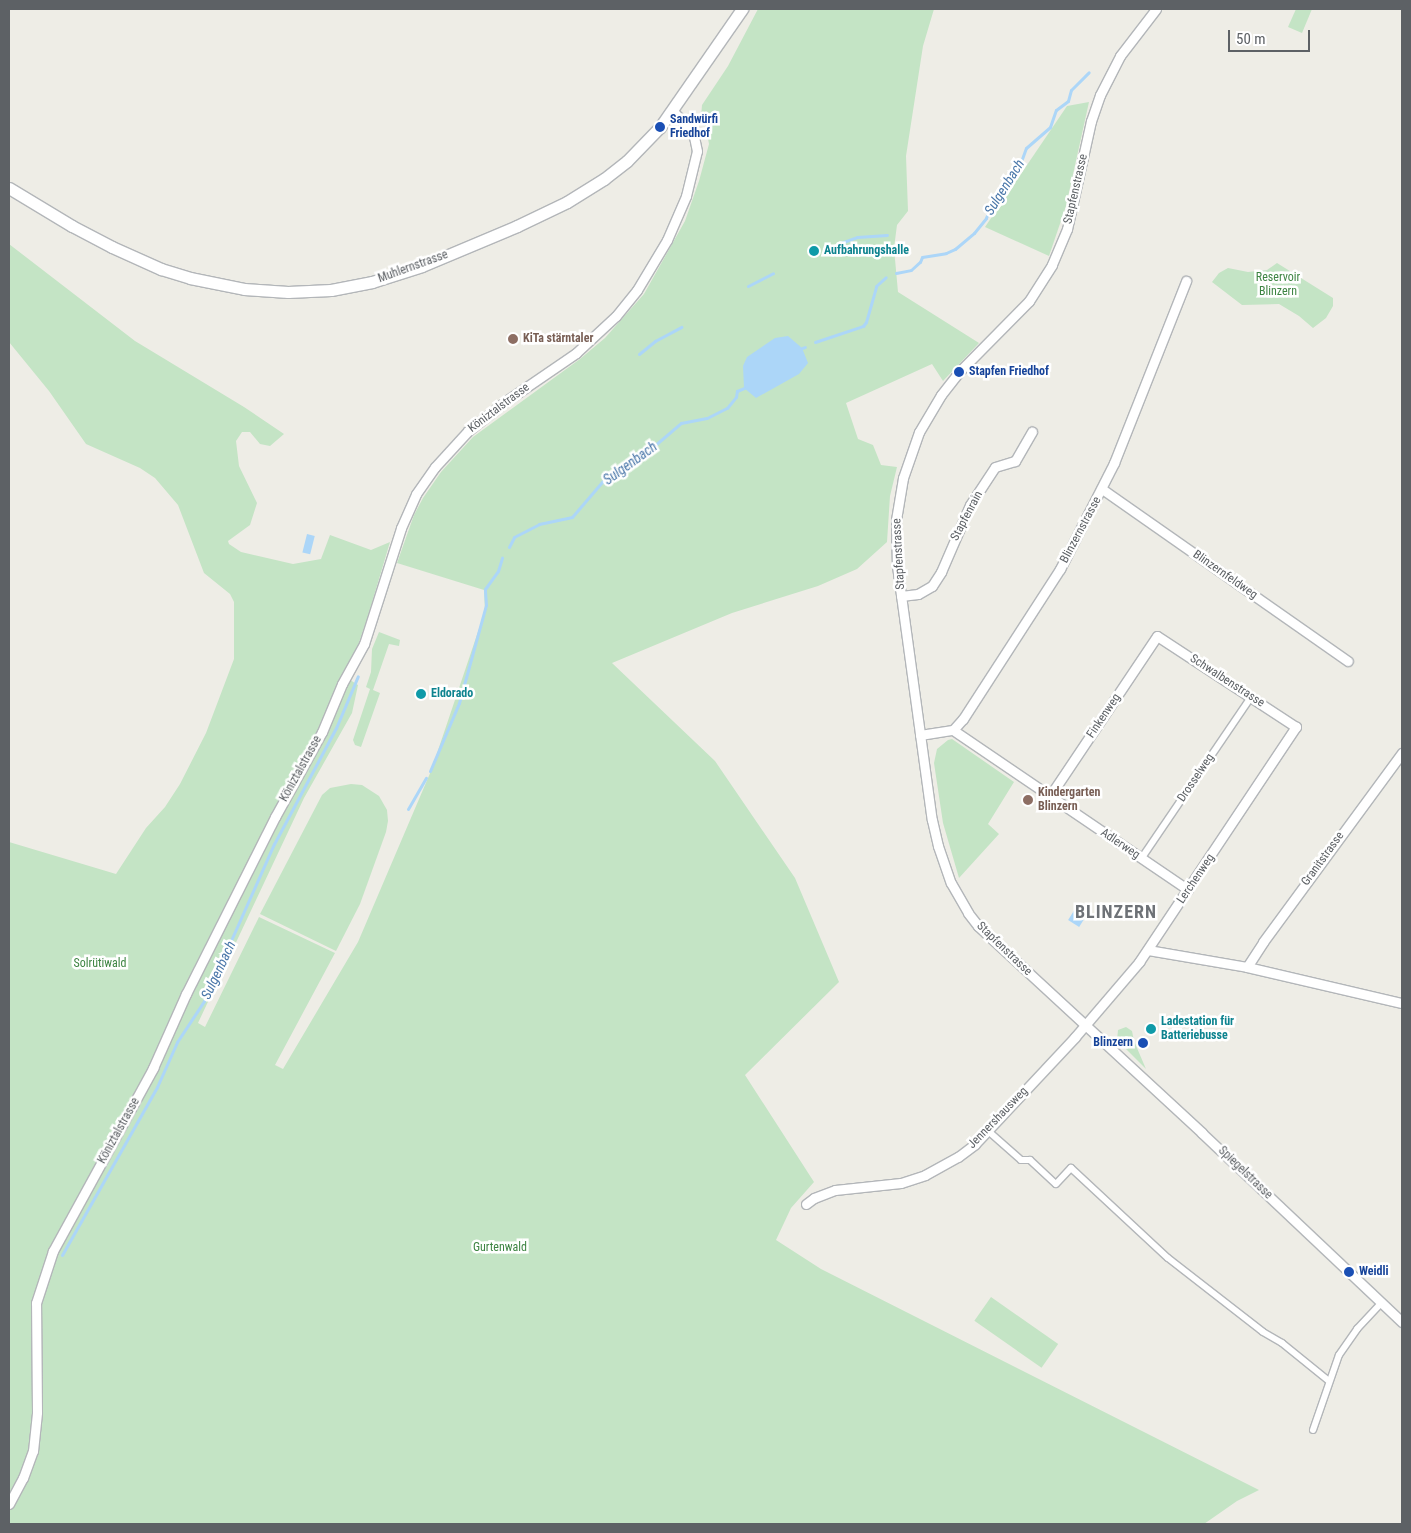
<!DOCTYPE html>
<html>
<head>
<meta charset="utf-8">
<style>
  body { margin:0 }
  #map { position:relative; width:1411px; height:1533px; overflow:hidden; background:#eeede6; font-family:"Roboto Condensed",sans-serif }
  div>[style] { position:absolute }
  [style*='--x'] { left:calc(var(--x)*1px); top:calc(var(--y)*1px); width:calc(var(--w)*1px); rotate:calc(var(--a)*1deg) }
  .green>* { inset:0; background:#c4e4c5; transform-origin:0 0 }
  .water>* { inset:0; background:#acd6f8; transform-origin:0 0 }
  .stream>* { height:3px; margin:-1.5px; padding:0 1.5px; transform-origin:1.5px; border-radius:1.5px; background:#acd6f8 }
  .roads { filter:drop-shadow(1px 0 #b3b6b9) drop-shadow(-1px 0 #b3b6b9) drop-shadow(0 1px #b3b6b9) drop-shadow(0 -1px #b3b6b9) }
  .pedestrian>* { height:6px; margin:-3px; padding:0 3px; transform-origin:3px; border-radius:3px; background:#fff }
  .minor>* { height:9px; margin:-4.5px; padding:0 4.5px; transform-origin:4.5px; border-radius:4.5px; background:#fff }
  .tertiary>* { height:11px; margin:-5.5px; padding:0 5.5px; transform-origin:5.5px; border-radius:5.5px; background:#fff }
  .dots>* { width:14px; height:14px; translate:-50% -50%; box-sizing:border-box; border:2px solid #fff; border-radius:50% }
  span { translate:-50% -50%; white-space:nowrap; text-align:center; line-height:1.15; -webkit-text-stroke:5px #fff; paint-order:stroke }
  .transit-label { font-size:12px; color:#164399; font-weight:700 }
  .left { translate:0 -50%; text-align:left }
  .right { translate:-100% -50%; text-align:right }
  .street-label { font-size:12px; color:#5d6165 }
  .culture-label { font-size:12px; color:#0d838f; font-weight:700 }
  .park-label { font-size:12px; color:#3d8442 }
  .education-label { font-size:12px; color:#785e54; font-weight:700 }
  .water-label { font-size:14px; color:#4a77a9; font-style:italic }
  .district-label { font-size:18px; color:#6e7277; font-weight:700; letter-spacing:1px }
  .frame { position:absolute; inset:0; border:10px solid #5d6165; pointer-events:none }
  .scale { position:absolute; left:1228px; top:30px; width:82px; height:22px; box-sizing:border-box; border:2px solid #5d6165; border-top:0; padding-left:6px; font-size:15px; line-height:18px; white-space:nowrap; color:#5d6165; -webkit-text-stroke:4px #fff; paint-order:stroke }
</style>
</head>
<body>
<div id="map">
  <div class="green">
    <i style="clip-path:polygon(758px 9px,934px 9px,923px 46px,906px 156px,908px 211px,897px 225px,894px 248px,898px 292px,979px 343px,943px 381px,932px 364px,846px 403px,858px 439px,873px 445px,881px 465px,897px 467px,890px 496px,887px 542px,857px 569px,818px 586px,732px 613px,612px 663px,715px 761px,795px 878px,839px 982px,745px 1075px,814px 1182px,791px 1208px,776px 1240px,821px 1269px,1259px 1490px,1237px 1501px,1204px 1524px,9px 1524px,9px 842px,116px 874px,146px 828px,165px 807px,180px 784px,206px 733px,234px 659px,234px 602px,230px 594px,204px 573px,178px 505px,155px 478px,140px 468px,86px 444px,49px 391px,9px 342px,9px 244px,135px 341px,244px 407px,284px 434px,270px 446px,260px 444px,250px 432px,242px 432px,236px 441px,239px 466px,257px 503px,250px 525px,228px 541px,229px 544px,241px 552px,293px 564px,321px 559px,330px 535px,371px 550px,390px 542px,368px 616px,347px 678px,358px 685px,352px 713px,304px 798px,198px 1023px,205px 1027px,259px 917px,335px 953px,275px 1065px,283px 1069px,358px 942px,431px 771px,485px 611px,484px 590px,397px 563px,414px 515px,423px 498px,441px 472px,473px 437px,580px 359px,605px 338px,644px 294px,685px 221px,699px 181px,709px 144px,706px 128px,701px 117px,702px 105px,728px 66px)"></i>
    <i style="clip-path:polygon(1296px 9px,1312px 9px,1302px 33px,1288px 27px)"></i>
    <i style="clip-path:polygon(1089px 102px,1066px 206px,1049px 256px,985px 227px,1067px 106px)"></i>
    <i style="clip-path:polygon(1277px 263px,1333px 298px,1333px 306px,1326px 318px,1313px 328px,1299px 316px,1279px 304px,1242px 305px,1212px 282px,1219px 273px,1228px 268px,1248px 272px,1267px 270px)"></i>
    <i style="clip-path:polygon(379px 632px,400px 640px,399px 646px,389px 644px,373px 690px,380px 693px,361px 747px,355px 745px,353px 740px,370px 689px,366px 687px,371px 672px,372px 649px)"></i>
    <i style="clip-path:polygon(952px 739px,1014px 782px,988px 824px,999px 834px,959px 878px,943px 823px,934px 763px,937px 749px,948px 740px)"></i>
    <i style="clip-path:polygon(351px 784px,362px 785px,379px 796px,387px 810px,388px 821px,386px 832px,360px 904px,336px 951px,260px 914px,322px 795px,330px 788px)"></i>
    <i style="clip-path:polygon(1126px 1027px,1132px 1031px,1134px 1041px,1146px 1069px,1117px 1040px,1118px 1030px)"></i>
    <i style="left:991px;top:1297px;width:82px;height:29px;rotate:35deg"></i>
  </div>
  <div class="water">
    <i style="clip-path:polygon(788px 336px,802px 348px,808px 363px,799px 374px,756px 398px,744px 388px,743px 366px,747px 357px,775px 338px)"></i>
    <i style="left:307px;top:534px;width:8px;height:19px;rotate:14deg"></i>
    <i style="left:1075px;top:909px;width:13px;height:13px;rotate:32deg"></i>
  </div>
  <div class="stream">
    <i style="--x:838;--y:244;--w:20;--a:-20"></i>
    <i style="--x:857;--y:237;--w:30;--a:-4"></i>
    <i style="--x:896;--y:273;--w:15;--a:-11"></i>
    <i style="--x:911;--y:270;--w:12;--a:-42"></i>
    <i style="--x:920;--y:262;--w:5;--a:-68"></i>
    <i style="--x:922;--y:257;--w:24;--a:-9"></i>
    <i style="--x:946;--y:253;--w:10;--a:-24"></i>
    <i style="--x:955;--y:249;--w:25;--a:-40"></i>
    <i style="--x:974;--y:233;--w:19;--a:-51"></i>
    <i style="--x:986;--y:218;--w:12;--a:-70"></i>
    <i style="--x:990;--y:207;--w:21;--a:-53"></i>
    <i style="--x:1003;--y:190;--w:12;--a:-76"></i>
    <i style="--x:1006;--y:178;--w:17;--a:-40"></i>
    <i style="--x:1019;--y:167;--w:20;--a:-70"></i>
    <i style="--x:1026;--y:148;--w:32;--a:-41"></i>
    <i style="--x:1050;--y:127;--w:18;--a:-71"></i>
    <i style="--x:1056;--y:110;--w:15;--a:-37"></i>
    <i style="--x:1068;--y:101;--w:11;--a:-75"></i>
    <i style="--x:1071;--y:90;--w:25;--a:-45"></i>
    <i style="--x:748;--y:286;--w:28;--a:-27"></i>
    <i style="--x:815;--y:342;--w:51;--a:-18.4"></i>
    <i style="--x:863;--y:326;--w:5;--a:-53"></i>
    <i style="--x:866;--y:322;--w:37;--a:-74"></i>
    <i style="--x:876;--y:286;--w:13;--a:-42"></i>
    <i style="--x:802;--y:348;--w:3;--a:-18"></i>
    <i style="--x:639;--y:354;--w:21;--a:-39"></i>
    <i style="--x:655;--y:341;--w:30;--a:-28"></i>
    <i style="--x:514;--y:537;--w:28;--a:-27"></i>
    <i style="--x:539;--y:524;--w:34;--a:-12"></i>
    <i style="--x:572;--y:517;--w:46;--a:-49.4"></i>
    <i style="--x:602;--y:482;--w:18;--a:-38"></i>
    <i style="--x:616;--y:471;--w:27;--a:-28"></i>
    <i style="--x:640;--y:458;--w:54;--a:-40.5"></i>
    <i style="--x:681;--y:423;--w:26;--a:-11"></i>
    <i style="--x:707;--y:418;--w:22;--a:-27"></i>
    <i style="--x:727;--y:408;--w:14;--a:-51"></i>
    <i style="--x:736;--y:397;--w:6;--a:-81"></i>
    <i style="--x:737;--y:391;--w:8;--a:-23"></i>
    <i style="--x:509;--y:547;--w:11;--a:-63"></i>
    <i style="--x:430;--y:771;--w:74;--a:-66.9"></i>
    <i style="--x:459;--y:703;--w:102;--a:-74.6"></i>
    <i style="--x:486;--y:605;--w:16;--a:-94"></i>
    <i style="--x:485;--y:589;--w:22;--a:-54"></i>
    <i style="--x:498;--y:571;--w:14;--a:-73"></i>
    <i style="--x:408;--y:809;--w:36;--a:-60"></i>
    <i style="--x:62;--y:1255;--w:193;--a:-60.5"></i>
    <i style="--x:157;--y:1087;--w:49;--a:-66"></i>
    <i style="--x:177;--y:1042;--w:49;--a:-56.6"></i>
    <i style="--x:204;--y:1001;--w:172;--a:-66"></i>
    <i style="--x:274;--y:844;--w:132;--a:-61.9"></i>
    <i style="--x:336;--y:728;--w:56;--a:-67.1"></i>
  </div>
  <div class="roads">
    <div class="pedestrian">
      <i style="--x:1141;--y:859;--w:196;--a:-55.8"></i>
      <i style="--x:987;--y:1130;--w:45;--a:41.4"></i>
      <i style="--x:1021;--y:1160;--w:9;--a:0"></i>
      <i style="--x:1030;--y:1160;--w:35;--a:43"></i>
      <i style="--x:1056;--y:1184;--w:22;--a:-47"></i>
      <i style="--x:1071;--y:1168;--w:132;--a:42.9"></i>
      <i style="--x:1168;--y:1258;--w:120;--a:37.9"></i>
      <i style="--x:1263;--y:1332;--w:22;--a:30"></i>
      <i style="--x:1282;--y:1343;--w:60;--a:39"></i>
      <i style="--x:1313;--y:1430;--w:79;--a:-70.9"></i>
      <i style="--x:1339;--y:1355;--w:32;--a:-55"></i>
      <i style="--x:1357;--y:1329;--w:37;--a:-47"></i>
    </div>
    <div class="minor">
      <i style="--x:1156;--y:9;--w:59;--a:127.5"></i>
      <i style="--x:1120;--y:56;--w:44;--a:117.1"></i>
      <i style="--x:1100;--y:95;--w:28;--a:109"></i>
      <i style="--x:1091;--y:121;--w:111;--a:102.5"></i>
      <i style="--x:1067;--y:229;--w:39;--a:113"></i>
      <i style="--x:1052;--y:265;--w:43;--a:122.6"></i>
      <i style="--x:1029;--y:301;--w:100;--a:134.6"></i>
      <i style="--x:959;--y:372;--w:29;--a:128"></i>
      <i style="--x:941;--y:395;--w:43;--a:120.7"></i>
      <i style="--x:919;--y:432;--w:49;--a:109.2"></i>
      <i style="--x:903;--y:478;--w:43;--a:99.5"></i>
      <i style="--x:896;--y:520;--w:46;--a:88.8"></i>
      <i style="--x:897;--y:566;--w:256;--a:82.2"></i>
      <i style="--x:932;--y:820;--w:27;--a:77"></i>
      <i style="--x:938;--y:846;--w:39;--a:71"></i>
      <i style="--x:951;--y:883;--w:34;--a:60"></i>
      <i style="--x:968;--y:913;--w:16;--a:52"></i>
      <i style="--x:978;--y:926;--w:305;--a:42.7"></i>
      <i style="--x:1202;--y:1133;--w:275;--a:43.4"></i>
      <i style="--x:1102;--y:489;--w:300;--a:35"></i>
      <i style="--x:901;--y:596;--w:17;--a:-7"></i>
      <i style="--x:918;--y:594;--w:16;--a:-30"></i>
      <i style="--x:932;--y:586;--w:17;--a:-57"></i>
      <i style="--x:941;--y:572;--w:73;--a:-66.6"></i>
      <i style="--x:970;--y:505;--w:45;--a:-56.7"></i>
      <i style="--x:995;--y:467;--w:21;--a:-17"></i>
      <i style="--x:1015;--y:461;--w:34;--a:-60"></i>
      <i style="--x:953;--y:730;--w:284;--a:34.2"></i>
      <i style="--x:920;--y:735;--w:33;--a:-9"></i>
      <i style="--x:953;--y:730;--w:15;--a:-48"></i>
      <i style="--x:963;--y:719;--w:179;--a:-57.1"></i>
      <i style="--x:1060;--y:569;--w:119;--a:-63"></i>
      <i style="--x:1114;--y:463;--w:196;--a:-68.4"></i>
      <i style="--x:1148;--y:950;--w:100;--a:9.7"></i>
      <i style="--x:1247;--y:967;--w:159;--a:13.1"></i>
      <i style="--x:1247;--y:967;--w:30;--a:-57"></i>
      <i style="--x:1263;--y:942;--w:235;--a:-53.7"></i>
      <i style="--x:806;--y:1204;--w:10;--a:-37"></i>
      <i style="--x:814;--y:1198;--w:22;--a:-21"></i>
      <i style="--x:835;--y:1190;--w:66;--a:-6.1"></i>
      <i style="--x:901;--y:1183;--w:25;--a:-18"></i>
      <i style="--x:925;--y:1175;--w:38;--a:-29"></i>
      <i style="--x:958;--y:1157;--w:21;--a:-37"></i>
      <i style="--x:975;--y:1144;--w:146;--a:-46.9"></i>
      <i style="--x:1075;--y:1037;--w:99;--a:-49.5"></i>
      <i style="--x:1139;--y:962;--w:283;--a:-56.3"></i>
      <i style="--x:1296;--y:727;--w:166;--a:-146.8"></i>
      <i style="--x:1157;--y:636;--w:192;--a:123.8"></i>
      <i style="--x:9;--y:1504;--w:30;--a:-62"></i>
      <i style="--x:23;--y:1478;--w:29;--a:-70"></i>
      <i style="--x:33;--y:1451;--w:39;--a:-84"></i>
      <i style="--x:37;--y:1412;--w:109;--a:-90.5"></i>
      <i style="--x:36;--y:1303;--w:55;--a:-71.9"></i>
      <i style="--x:53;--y:1251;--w:209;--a:-61.3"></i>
      <i style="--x:153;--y:1068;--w:81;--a:-66"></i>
      <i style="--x:186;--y:994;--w:198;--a:-63.3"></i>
      <i style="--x:275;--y:817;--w:97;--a:-61.1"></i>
      <i style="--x:322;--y:732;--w:52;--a:-67.4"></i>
      <i style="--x:342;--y:684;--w:46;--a:-61.2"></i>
      <i style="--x:364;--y:644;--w:122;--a:-72.3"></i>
      <i style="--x:401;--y:528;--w:37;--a:-66"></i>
      <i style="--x:416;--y:494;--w:33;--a:-55"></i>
      <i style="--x:435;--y:467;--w:49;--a:-47.5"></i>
      <i style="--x:468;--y:431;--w:48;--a:-38.3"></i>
      <i style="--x:506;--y:401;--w:85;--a:-34.4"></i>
      <i style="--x:576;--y:353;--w:54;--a:-42.8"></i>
      <i style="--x:616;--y:316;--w:33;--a:-51"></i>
      <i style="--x:637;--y:290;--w:58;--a:-59"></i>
      <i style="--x:667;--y:240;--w:48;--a:-66.6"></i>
      <i style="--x:686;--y:196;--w:46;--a:-76.3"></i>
      <i style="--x:697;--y:151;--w:19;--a:-102"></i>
      <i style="--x:693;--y:132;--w:29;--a:-134"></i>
    </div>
    <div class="tertiary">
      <i style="--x:9;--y:188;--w:74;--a:31.1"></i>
      <i style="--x:72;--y:226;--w:45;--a:27.7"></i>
      <i style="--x:112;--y:247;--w:54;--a:24.2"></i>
      <i style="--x:161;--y:269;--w:30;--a:17"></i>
      <i style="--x:190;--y:278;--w:55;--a:11.5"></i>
      <i style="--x:244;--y:289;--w:44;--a:3.9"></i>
      <i style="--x:288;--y:292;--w:43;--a:-2.7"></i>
      <i style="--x:331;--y:290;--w:42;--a:-11"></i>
      <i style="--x:372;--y:282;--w:52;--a:-17.7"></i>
      <i style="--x:422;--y:266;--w:103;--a:-22.8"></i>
      <i style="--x:517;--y:226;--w:55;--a:-25.6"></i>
      <i style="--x:567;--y:202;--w:44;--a:-31.9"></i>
      <i style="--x:604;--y:179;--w:29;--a:-38"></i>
      <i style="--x:627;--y:161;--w:47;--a:-45.9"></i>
      <i style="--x:660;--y:127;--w:144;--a:-55.2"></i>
    </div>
  </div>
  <div class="dots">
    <i style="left:660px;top:127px;background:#1a4fb4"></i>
    <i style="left:814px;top:251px;background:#0f9aa8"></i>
    <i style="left:513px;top:339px;background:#8d6e63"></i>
    <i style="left:959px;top:372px;background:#1a4fb4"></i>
    <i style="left:421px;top:694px;background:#0f9aa8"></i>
    <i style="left:1028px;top:800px;background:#8d6e63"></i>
    <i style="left:1151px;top:1029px;background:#0f9aa8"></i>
    <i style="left:1143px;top:1043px;background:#1a4fb4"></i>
    <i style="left:1349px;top:1272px;background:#1a4fb4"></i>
  </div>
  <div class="transit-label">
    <span class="left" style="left:670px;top:127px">Sandwürfi<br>Friedhof</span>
    <span class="left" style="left:969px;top:372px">Stapfen Friedhof</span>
    <span class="right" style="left:1133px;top:1043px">Blinzern</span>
    <span class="left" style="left:1359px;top:1272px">Weidli</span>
  </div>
  <div class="street-label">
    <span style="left:1076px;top:189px;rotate:-77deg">Stapfenstrasse</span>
    <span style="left:413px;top:267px;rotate:-20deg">Muhlernstrasse</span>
    <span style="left:499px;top:408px;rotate:-37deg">Köniztalstrasse</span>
    <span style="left:967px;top:516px;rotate:-62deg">Stapfenrain</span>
    <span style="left:1081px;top:530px;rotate:-62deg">Blinzernstrasse</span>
    <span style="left:899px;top:554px;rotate:-93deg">Stapfenstrasse</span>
    <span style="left:1225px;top:575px;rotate:35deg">Blinzernfeldweg</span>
    <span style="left:1227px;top:681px;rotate:33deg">Schwalbenstrasse</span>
    <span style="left:1104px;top:716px;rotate:-56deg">Finkenweg</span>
    <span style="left:301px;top:769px;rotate:-61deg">Köniztalstrasse</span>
    <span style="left:1196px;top:778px;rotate:-56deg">Drosselweg</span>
    <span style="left:1120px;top:844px;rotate:34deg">Adlerweg</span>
    <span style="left:1323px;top:859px;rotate:-54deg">Granitstrasse</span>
    <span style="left:1196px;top:879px;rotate:-56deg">Lerchenweg</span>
    <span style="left:1004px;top:949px;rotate:44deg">Stapfenstrasse</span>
    <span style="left:998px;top:1118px;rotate:-46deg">Jennershausweg</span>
    <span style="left:119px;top:1131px;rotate:-61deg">Köniztalstrasse</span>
    <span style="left:1245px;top:1173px;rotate:44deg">Spiegelstrasse</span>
  </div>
  <div class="culture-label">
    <span class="left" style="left:824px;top:251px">Aufbahrungshalle</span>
    <span class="left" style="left:431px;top:694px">Eldorado</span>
    <span class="left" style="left:1161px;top:1029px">Ladestation für<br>Batteriebusse</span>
  </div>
  <div class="park-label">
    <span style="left:1278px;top:285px">Reservoir<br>Blinzern</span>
    <span style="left:100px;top:964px">Solrütiwald</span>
    <span style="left:500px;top:1248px">Gurtenwald</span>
  </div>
  <div class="education-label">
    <span class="left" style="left:523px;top:339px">KiTa stärntaler</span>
    <span class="left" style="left:1038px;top:800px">Kindergarten<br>Blinzern</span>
  </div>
  <div class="water-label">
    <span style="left:1004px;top:187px;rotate:-58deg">Sulgenbach</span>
    <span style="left:630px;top:463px;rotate:-36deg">Sulgenbach</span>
    <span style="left:218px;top:970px;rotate:-65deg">Sulgenbach</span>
  </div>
  <div class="district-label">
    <span style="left:1116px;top:912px">BLINZERN</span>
  </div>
  <div class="frame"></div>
  <div class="scale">50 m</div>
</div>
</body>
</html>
